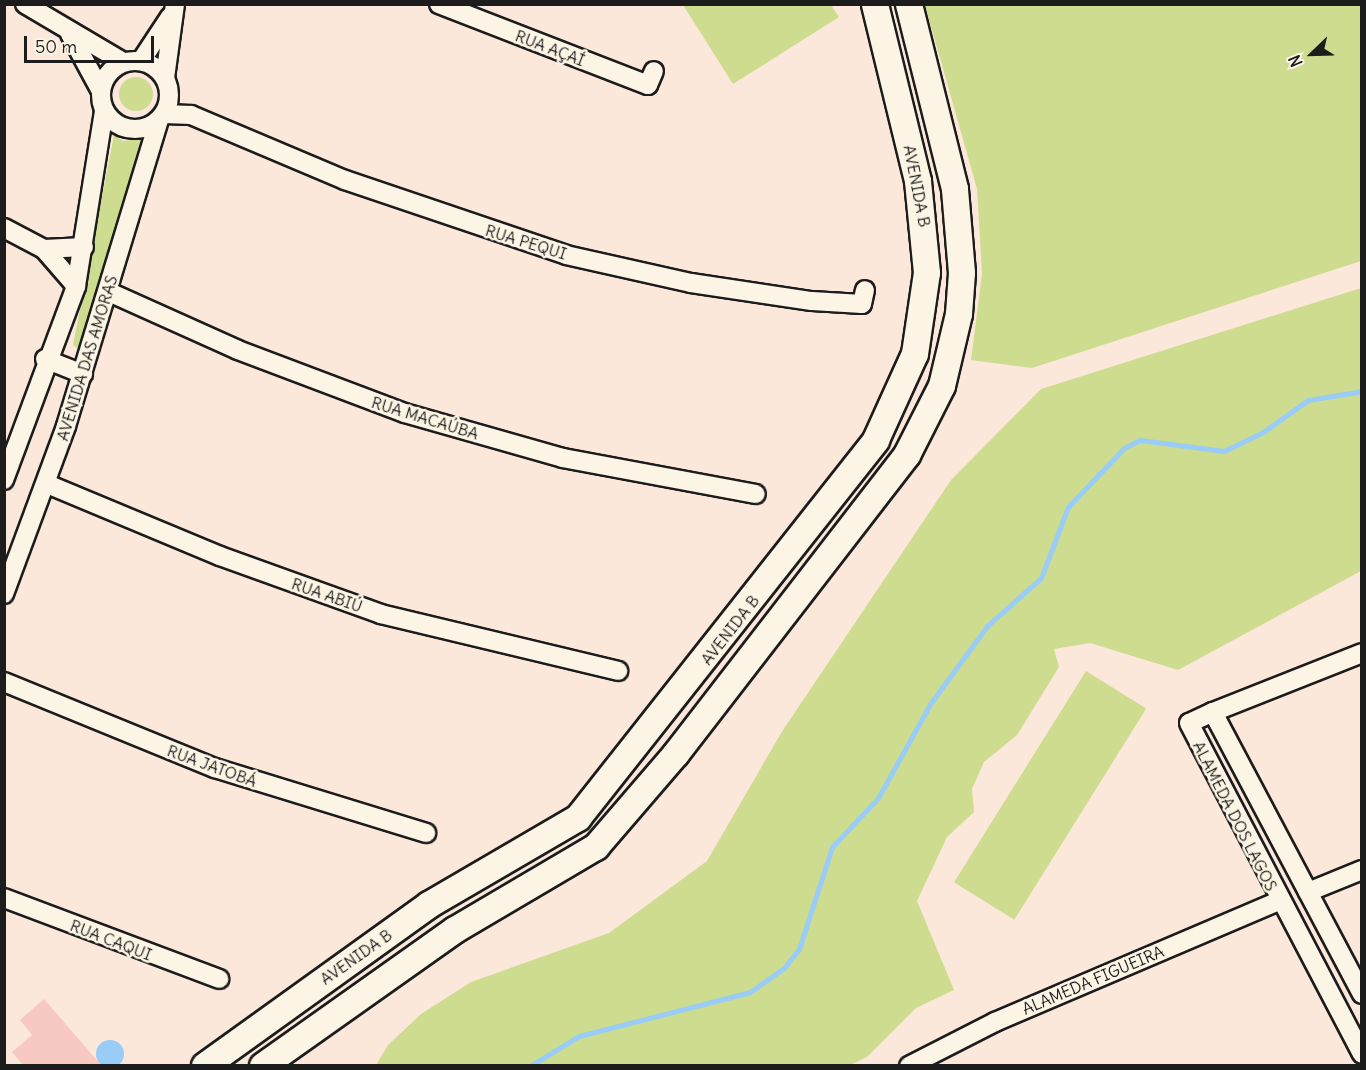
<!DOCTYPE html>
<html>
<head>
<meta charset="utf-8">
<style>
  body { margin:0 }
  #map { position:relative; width:1366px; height:1070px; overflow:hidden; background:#fbe8db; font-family:Delius,sans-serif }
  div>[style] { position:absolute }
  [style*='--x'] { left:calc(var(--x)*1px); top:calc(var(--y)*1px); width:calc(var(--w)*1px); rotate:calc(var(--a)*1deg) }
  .green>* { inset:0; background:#cedc8f; transform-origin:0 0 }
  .round { border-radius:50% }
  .water>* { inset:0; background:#99ccf6 }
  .stream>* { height:5px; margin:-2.5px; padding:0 2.5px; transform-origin:2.5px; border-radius:2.5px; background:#99ccf6 }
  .building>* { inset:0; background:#f8c8c3 }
  .roads { filter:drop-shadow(2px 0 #1c1c1c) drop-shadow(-2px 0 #1c1c1c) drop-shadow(0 2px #1c1c1c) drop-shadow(0 -2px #1c1c1c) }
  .street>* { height:18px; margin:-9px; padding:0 9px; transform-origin:9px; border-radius:9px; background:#fcf5e5 }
  .street>.ring { margin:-9px; padding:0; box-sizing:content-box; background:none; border:18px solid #fcf5e5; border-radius:50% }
  .secondary>* { height:26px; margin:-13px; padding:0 13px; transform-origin:13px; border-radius:13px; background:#fcf5e5 }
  span { translate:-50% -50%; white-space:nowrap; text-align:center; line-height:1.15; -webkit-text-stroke:5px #fcf5e5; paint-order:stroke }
  .street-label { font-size:16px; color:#1c1c1c }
  .frame { position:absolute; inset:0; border:6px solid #1c1c1c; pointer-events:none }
  .north { position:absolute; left:1282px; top:24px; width:60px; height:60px; -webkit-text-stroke:4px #fcf5e5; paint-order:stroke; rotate:247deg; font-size:16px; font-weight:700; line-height:24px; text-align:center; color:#1c1c1c }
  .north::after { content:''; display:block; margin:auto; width:21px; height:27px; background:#1c1c1c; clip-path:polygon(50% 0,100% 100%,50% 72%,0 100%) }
  .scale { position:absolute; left:24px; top:36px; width:130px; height:27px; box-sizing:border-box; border:3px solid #1c1c1c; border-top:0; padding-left:8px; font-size:18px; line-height:21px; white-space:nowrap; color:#1c1c1c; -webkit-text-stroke:4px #fcf5e5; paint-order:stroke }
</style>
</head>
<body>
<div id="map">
  <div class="green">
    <i style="clip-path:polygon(683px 5px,831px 5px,839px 17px,733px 84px)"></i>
    <i style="clip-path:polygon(925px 5px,1361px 5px,1361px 261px,1032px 368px,971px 360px,982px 274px,977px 189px)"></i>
    <i class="round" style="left:119px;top:77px;width:34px;height:34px"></i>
    <i style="clip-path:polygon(114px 135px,123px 141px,147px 138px,80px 350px,73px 345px)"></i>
    <i style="clip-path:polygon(1361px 288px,1361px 571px,1178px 670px,1090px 643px,1054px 649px,1059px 667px,1017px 735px,984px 762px,972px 789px,974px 812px,947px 837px,917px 901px,954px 990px,916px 1008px,867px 1057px,850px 1065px,376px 1065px,388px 1045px,421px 1014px,471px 982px,609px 933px,707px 861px,781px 733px,951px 480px,1041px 389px)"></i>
    <i style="left:1086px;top:671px;width:71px;height:249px;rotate:32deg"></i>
  </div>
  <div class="water">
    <i class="round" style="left:96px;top:1040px;width:28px;height:28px"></i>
  </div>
  <div class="stream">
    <i style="--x:530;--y:1066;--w:57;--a:-31.5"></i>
    <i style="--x:579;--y:1036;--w:177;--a:-14.4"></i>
    <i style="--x:750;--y:992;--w:42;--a:-35.2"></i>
    <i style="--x:784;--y:968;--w:24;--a:-52"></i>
    <i style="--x:799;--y:949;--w:107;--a:-72.1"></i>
    <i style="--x:832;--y:847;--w:67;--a:-46.8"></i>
    <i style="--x:878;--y:798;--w:107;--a:-61"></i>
    <i style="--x:930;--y:704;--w:97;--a:-53.8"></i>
    <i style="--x:987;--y:626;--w:72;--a:-41.6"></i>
    <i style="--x:1041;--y:578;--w:76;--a:-69.2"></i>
    <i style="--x:1068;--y:507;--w:81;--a:-46.5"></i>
    <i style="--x:1124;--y:448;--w:18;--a:-27"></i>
    <i style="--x:1140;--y:440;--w:85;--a:7.5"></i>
    <i style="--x:1224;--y:451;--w:43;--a:-26"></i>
    <i style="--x:1263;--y:432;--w:55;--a:-35.4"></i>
    <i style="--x:1308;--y:400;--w:55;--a:-9.5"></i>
  </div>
  <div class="building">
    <i style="clip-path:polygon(44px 999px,101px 1065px,23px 1065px,12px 1052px,32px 1035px,20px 1020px)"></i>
  </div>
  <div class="roads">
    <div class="street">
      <i style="--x:25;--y:4;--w:114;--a:30.6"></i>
      <i style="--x:439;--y:4;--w:224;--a:21.2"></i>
      <i style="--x:648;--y:85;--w:15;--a:-67"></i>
      <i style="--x:70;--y:34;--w:65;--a:61.5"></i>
      <i class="ring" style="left:101px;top:61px;width:50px;height:50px"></i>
      <i style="--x:141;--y:61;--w:53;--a:-56.6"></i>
      <i style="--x:165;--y:78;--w:75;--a:-82.3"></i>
      <i style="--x:164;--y:114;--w:27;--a:2"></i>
      <i style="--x:191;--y:115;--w:167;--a:22.9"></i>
      <i style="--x:345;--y:180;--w:233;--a:18.7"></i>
      <i style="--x:566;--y:255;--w:128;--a:12.6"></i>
      <i style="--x:691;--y:283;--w:122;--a:8.5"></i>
      <i style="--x:812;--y:301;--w:50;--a:3.4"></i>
      <i style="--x:862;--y:304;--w:14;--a:-78"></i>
      <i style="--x:4;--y:228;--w:45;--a:27.7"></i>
      <i style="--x:44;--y:249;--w:49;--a:49.1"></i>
      <i style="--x:44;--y:249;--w:40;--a:-2.9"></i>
      <i style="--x:109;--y:292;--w:141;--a:24.2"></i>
      <i style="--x:238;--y:350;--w:178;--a:20.7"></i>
      <i style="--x:405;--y:413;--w:164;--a:15.9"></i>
      <i style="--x:563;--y:458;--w:196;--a:10.6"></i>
      <i style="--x:45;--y:359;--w:41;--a:21.5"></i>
      <i style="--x:4;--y:480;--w:207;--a:-69.6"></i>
      <i style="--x:76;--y:286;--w:177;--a:-80.9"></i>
      <i style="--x:47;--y:484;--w:187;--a:22.6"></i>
      <i style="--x:220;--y:556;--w:171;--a:19.8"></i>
      <i style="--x:381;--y:614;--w:244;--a:13.5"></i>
      <i style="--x:4;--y:594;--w:179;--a:-69.7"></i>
      <i style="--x:66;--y:426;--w:320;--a:-73.1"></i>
      <i style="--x:4;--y:682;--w:228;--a:22.2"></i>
      <i style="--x:215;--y:768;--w:221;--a:17.1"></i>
      <i style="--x:1213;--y:712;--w:160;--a:-21.6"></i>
      <i style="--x:1308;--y:892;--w:58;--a:-22.2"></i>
      <i style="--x:4;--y:898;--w:230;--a:20.6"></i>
      <i style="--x:1362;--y:994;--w:319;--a:-117.9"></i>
      <i style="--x:1213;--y:712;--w:26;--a:155"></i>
      <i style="--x:1189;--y:723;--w:373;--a:62.4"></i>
      <i style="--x:909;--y:1066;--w:97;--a:-27.1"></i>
      <i style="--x:995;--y:1022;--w:309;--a:-23.1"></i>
    </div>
    <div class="secondary">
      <i style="--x:205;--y:1066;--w:276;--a:-35.7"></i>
      <i style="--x:429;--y:905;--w:173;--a:-30.3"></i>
      <i style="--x:578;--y:818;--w:481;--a:-51.7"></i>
      <i style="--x:876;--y:440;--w:94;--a:-65.6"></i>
      <i style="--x:915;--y:354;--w:82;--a:-81.6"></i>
      <i style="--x:927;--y:273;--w:92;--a:-95.6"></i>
      <i style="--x:918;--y:181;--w:182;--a:-103.7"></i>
      <i style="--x:263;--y:1066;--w:235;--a:-35.3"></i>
      <i style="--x:455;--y:930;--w:164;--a:-30.5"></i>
      <i style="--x:596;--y:847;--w:123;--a:-49.3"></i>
      <i style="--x:676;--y:754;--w:378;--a:-52.3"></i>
      <i style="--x:907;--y:455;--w:77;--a:-63.1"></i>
      <i style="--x:942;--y:386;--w:74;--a:-76.7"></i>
      <i style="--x:959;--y:314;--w:41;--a:-85.8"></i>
      <i style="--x:962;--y:273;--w:84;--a:-94.8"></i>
      <i style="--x:955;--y:189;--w:191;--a:-104"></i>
    </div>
  </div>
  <div class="street-label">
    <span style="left:550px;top:48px;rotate:21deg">RUA AÇAÍ</span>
    <span style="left:917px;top:186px;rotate:79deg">AVENIDA B</span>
    <span style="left:526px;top:242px;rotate:17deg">RUA PEQUI</span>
    <span style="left:87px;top:358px;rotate:-73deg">AVENIDA DAS AMORAS</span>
    <span style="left:425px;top:418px;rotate:17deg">RUA MACAÚBA</span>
    <span style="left:327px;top:595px;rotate:19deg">RUA ABIÚ</span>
    <span style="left:730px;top:630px;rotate:-52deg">AVENIDA B</span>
    <span style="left:212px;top:766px;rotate:20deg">RUA JATOBÁ</span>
    <span style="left:1235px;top:816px;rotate:63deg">ALAMEDA DOS LAGOS</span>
    <span style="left:111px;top:940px;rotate:21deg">RUA CAQUI</span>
    <span style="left:356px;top:957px;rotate:-35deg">AVENIDA B</span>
    <span style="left:1093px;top:980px;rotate:-23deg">ALAMEDA FIGUEIRA</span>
  </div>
  <div class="frame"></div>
  <div class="north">N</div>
  <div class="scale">50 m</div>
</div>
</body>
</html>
